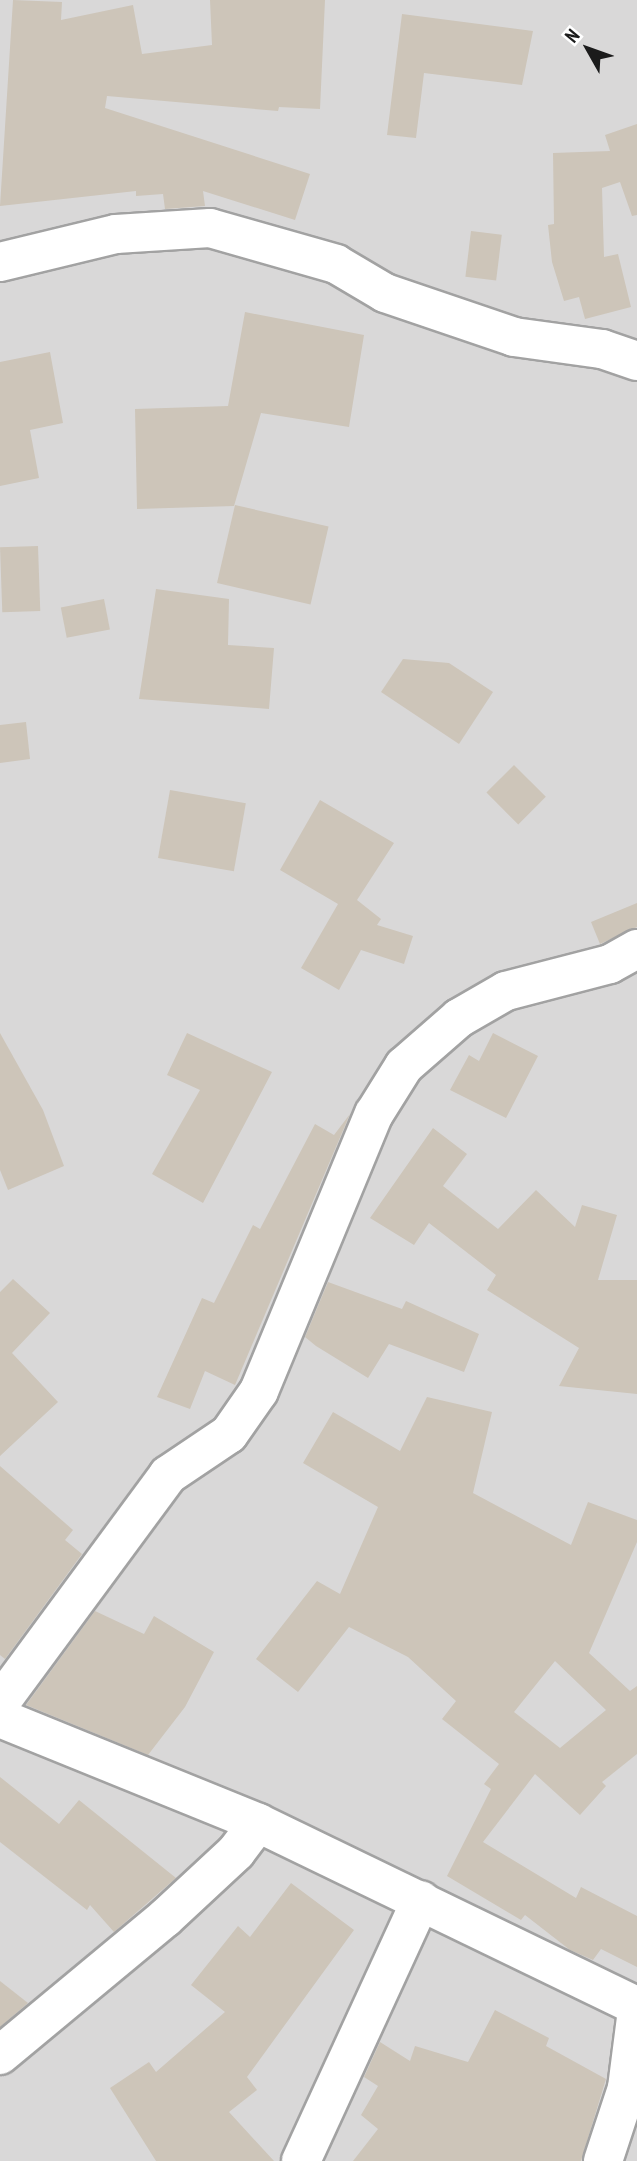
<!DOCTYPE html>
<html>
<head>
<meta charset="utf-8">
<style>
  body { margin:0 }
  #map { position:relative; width:637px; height:2161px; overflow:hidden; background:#edebe0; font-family:"PT Sans Narrow",sans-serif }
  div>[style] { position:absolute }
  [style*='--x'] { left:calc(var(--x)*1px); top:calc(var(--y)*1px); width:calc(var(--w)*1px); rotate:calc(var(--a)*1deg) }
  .residential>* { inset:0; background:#d9d8d8; transform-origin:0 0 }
  .building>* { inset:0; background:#cdc5b9; transform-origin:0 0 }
  .roads { filter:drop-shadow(2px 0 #a2a2a2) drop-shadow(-2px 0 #a2a2a2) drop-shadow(0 2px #a2a2a2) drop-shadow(0 -2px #a2a2a2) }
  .minor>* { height:38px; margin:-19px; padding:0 19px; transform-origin:19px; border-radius:19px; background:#fff }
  span { translate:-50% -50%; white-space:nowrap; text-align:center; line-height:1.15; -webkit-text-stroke:6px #fff; paint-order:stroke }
  .north { position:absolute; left:553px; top:14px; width:70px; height:70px; -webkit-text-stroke:5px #fff; paint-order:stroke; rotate:310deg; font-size:19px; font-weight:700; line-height:28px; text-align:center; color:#1b1b1b }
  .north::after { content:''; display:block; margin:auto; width:24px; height:32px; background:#1b1b1b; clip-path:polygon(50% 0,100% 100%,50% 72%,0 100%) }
</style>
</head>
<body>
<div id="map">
  <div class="residential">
    <i style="left:0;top:0;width:637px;height:2161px"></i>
  </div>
  <div class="building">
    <i style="clip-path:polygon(13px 0,62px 2px,61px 20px,133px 5px,142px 54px,212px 45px,210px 0,325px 0,320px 109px,279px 107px,278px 111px,107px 96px,105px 108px,310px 174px,295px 220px,203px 191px,205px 206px,165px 209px,163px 194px,136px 196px,136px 191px,0 206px)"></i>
    <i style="clip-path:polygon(402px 14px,533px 31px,522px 85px,424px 73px,416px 138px,387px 135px)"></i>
    <i style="clip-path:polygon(637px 124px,637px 215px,632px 216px,620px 182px,602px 188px,604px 257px,618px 254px,631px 307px,585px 319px,579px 297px,564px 301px,552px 262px,548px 225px,554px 224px,553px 153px,610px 151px,605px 135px)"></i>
    <i style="left:471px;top:231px;width:31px;height:46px;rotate:7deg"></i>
    <i style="clip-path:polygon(245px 312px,364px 335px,349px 427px,261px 413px,234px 506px,137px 509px,135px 409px,228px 406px)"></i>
    <i style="clip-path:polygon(50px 352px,63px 423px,30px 430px,39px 478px,0 486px,0 362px)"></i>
    <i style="left:235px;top:505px;width:96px;height:80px;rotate:13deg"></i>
    <i style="left:38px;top:546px;width:65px;height:38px;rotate:88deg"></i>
    <i style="clip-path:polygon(156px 589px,229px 599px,228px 645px,274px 648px,269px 709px,139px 699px)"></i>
    <i style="left:104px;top:599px;width:31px;height:44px;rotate:79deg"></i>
    <i style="clip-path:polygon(403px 659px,449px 663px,493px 692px,459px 744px,381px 692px)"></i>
    <i style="clip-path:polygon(26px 722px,30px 759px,0 763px,0 725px)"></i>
    <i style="left:514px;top:765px;width:45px;height:39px;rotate:45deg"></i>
    <i style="left:170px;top:790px;width:77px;height:69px;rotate:10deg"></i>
    <i style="clip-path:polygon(320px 800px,394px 843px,357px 900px,381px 919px,377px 925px,413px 936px,404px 964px,361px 950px,339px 990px,301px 968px,338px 904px,280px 870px)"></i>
    <i style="clip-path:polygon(637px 903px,637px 927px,600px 944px,591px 922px)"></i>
    <i style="clip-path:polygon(0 1033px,43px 1110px,64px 1166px,8px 1190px,0 1170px)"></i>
    <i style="clip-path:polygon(187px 1033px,272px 1072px,203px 1203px,152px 1174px,200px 1090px,167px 1075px)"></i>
    <i style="clip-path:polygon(493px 1033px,538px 1056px,506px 1118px,450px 1090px,469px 1055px,479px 1061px)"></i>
    <i style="clip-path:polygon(350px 1114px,235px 1385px,205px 1371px,190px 1409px,157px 1397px,202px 1298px,214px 1303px,253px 1225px,260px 1229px,315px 1124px,334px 1135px)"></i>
    <i style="clip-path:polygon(433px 1128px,467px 1154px,443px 1186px,498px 1229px,536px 1190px,575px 1227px,582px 1205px,617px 1215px,598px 1280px,637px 1280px,637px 1394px,559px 1386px,579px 1348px,487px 1290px,496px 1275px,429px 1223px,414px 1245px,370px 1218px)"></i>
    <i style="clip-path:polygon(13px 1279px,50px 1313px,12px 1353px,58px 1402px,0 1456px,0 1292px)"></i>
    <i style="clip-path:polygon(328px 1282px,402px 1309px,406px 1301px,479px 1334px,464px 1372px,389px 1344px,368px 1378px,316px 1346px,305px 1337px)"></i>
    <i style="clip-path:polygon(evenodd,427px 1397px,492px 1412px,473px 1493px,571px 1545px,588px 1502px,637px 1520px,637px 1542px,589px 1653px,630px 1691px,637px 1686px,637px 1754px,602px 1782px,606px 1786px,580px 1815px,535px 1774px,483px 1842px,576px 1898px,581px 1887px,637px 1916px,637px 1967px,601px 1949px,593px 1960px,570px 1950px,525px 1915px,521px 1920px,447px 1876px,491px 1789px,484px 1784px,499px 1764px,442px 1719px,456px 1701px,408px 1657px,349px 1627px,298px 1692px,256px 1659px,317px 1581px,340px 1594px,378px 1507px,303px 1463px,333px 1412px,400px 1451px,427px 1397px,555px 1661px,606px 1710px,560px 1748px,514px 1712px,555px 1661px)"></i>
    <i style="clip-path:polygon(0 1466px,73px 1530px,65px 1540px,82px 1554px,5px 1659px,0 1655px)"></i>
    <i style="clip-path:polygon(95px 1611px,144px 1634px,154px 1616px,214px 1652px,185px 1707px,148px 1755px,26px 1705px)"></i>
    <i style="clip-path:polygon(0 1777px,59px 1824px,79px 1800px,176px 1878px,114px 1932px,90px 1905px,87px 1910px,0 1842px)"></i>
    <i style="clip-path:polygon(291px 1883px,354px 1930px,247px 2077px,257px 2090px,229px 2112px,274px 2161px,156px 2161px,110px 2088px,149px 2062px,156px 2072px,225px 2012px,191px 1985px,238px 1926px,250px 1937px)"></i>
    <i style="clip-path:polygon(0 1981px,28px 2003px,0 2027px)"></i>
    <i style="clip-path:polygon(495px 2010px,549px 2038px,546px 2046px,606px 2079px,581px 2161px,353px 2161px,378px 2129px,361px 2115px,378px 2086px,364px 2077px,380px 2042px,410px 2061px,415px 2046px,468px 2062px)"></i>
  </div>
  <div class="roads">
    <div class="minor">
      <i style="--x:0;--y:262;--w:119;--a:-13.6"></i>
      <i style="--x:116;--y:234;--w:94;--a:-3.7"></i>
      <i style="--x:210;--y:228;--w:131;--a:15.9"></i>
      <i style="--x:336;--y:264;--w:57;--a:30.6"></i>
      <i style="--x:385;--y:293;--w:136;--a:18.8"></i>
      <i style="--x:514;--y:337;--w:89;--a:7.8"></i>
      <i style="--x:602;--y:349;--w:37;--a:19"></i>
      <i style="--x:0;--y:1703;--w:283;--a:-53.6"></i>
      <i style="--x:168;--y:1475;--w:73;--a:-33.9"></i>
      <i style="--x:229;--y:1434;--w:52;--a:-55.1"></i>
      <i style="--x:259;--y:1391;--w:300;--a:-67.5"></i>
      <i style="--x:374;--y:1114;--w:57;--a:-58"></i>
      <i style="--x:404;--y:1066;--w:73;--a:-41.1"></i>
      <i style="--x:459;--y:1018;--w:54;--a:-29.9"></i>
      <i style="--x:506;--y:991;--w:107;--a:-14.6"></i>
      <i style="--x:610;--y:964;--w:31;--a:-29"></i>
      <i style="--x:0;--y:1718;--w:279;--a:22.1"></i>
      <i style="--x:258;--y:1823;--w:421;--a:25.8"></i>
      <i style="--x:0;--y:2055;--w:214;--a:-39.7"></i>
      <i style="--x:165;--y:1918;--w:97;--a:-42.9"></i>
      <i style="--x:236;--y:1852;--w:36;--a:-53"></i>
      <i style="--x:301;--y:2161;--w:287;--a:-65.3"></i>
      <i style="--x:603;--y:2161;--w:77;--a:-71.8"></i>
      <i style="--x:627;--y:2088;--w:79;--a:-82.7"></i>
    </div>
  </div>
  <div class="north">N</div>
</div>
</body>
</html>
